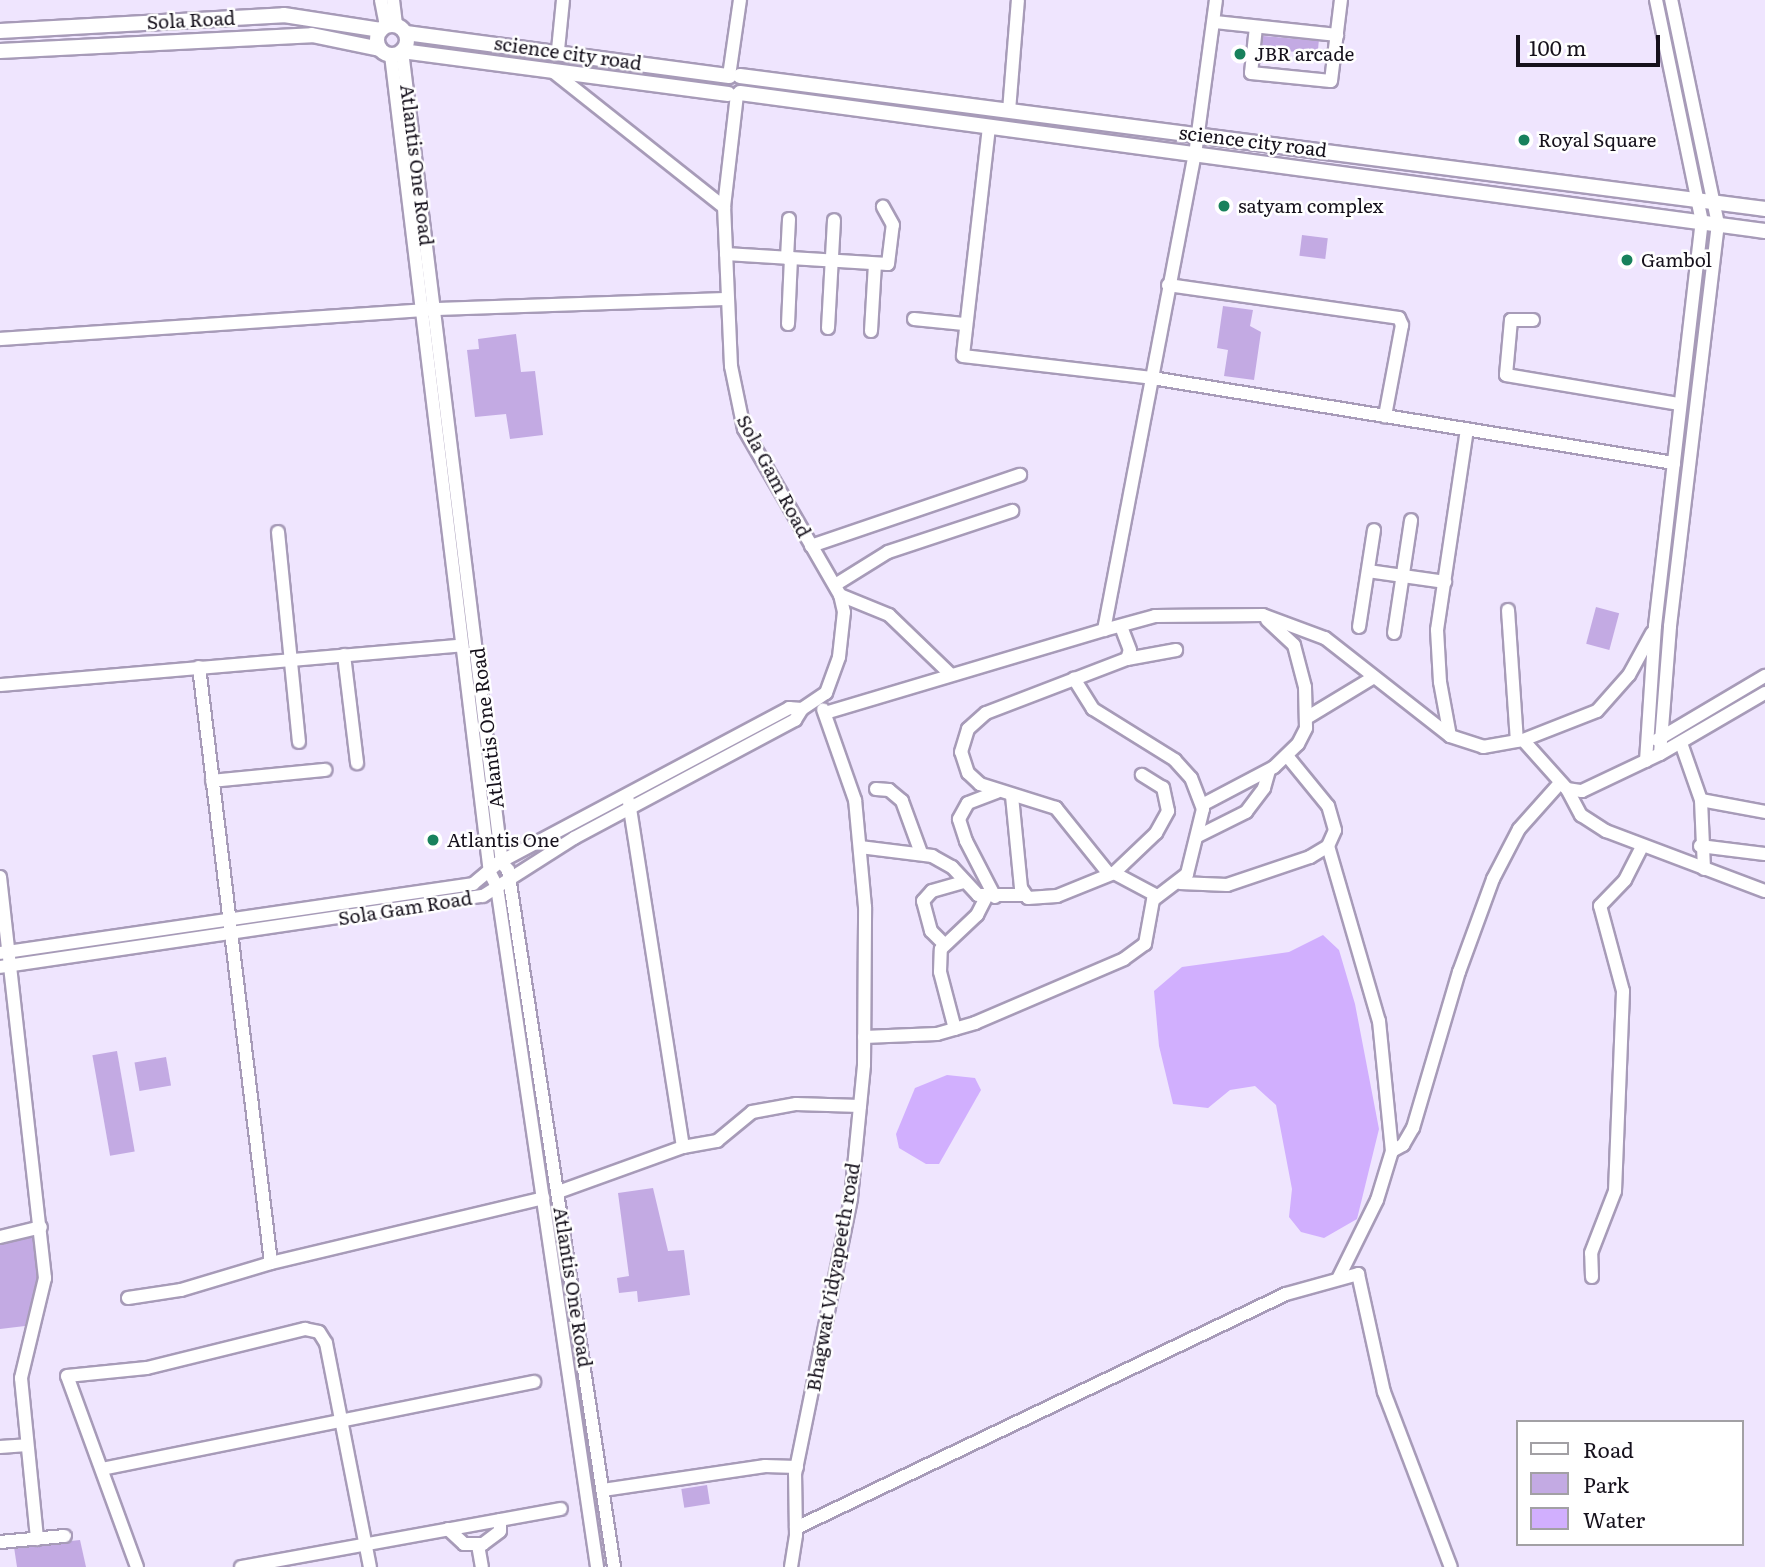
<!DOCTYPE html>
<html>
<head>
<meta charset="utf-8">
<style>
  body { margin:0 }
  #map { position:relative; width:1765px; height:1567px; overflow:hidden; background:#efe5fe; font-family:Literata,serif }
  div>[style] { position:absolute }
  [style*='--x'] { left:calc(var(--x)*1px); top:calc(var(--y)*1px); width:calc(var(--w)*1px); rotate:calc(var(--a)*1deg) }
  .green>* { inset:0; background:#c3aae3; transform-origin:0 0 }
  .water>* { inset:0; background:#d1affe }
  .roads { filter:drop-shadow(2px 0 #a79bb8) drop-shadow(-2px 0 #a79bb8) drop-shadow(0 2px #a79bb8) drop-shadow(0 -2px #a79bb8) }
  .minor>* { height:12px; margin:-6px; padding:0 6px; transform-origin:6px; border-radius:6px; background:#fff }
  .major>* { height:14px; margin:-7px; padding:0 7px; transform-origin:7px; border-radius:7px; background:#fff }
  .major>.ring { margin:-7px; padding:0; box-sizing:content-box; background:none; border:14px solid #fff; border-radius:50% }
  .dots>* { width:19px; height:19px; translate:-50% -50%; box-sizing:border-box; border:4px solid #fff; border-radius:50% }
  span { translate:-50% -50%; white-space:nowrap; text-align:center; line-height:1.15; -webkit-text-stroke:5px #fff; paint-order:stroke }
  .street-label { font-size:19px; color:#16111c }
  .poi-label { font-size:19px; color:#16111c }
  .left { translate:0 -50%; text-align:left }
  .legend { position:absolute; left:1516px; top:1420px; width:228px; height:126px; box-sizing:border-box; background:#fff; border:2px solid #a2a0a4; margin:0; padding:9px 12px; list-style:none; font-size:21px; color:#16111c }
  .legend li { display:flex; align-items:center; gap:14px; height:35px }
  .legend b { width:35px; border:2px solid #a2a0a4 }
  .scale { position:absolute; left:1516px; top:35px; width:144px; height:32px; box-sizing:border-box; border:4px solid #16111c; border-top:0; padding-left:9px; font-size:21px; line-height:24px; white-space:nowrap; color:#16111c; -webkit-text-stroke:5px #fff; paint-order:stroke }
</style>
</head>
<body>
<div id="map">
  <div class="green">
    <i style="left:1263px;top:36px;width:56px;height:13px;rotate:5deg"></i>
    <i style="left:1302px;top:235px;width:26px;height:21px;rotate:7deg"></i>
    <i style="clip-path:polygon(1223px 306px,1253px 310px,1250px 326px,1261px 332px,1254px 380px,1224px 376px,1228px 350px,1217px 348px)"></i>
    <i style="clip-path:polygon(516px 334px,521px 372px,535px 371px,543px 435px,510px 439px,506px 414px,475px 417px,467px 350px,479px 349px,478px 339px)"></i>
    <i style="left:1596px;top:607px;width:24px;height:38px;rotate:15deg"></i>
    <i style="left:117px;top:1051px;width:102px;height:25px;rotate:80deg"></i>
    <i style="left:166px;top:1057px;width:29px;height:32px;rotate:80deg"></i>
    <i style="clip-path:polygon(653px 1188px,668px 1251px,684px 1250px,690px 1295px,638px 1302px,637px 1291px,619px 1293px,617px 1278px,629px 1276px,618px 1193px)"></i>
    <i style="clip-path:polygon(35px 1236px,38px 1277px,25px 1326px,0 1329px,0 1243px)"></i>
    <i style="left:707px;top:1485px;width:19px;height:26px;rotate:81deg"></i>
    <i style="clip-path:polygon(80px 1540px,86px 1567px,17px 1567px,14px 1547px)"></i>
  </div>
  <div class="water">
    <i style="clip-path:polygon(1323px 935px,1339px 950px,1355px 1004px,1379px 1129px,1357px 1219px,1324px 1238px,1301px 1232px,1289px 1217px,1292px 1189px,1276px 1105px,1255px 1086px,1230px 1090px,1208px 1108px,1173px 1104px,1159px 1046px,1154px 991px,1182px 967px,1289px 952px)"></i>
    <i style="clip-path:polygon(947px 1075px,975px 1078px,981px 1090px,939px 1164px,926px 1164px,899px 1148px,896px 1134px,915px 1088px)"></i>
  </div>
  <div class="roads">
    <div class="minor">
      <i style="--x:381;--y:0;--w:26;--a:79"></i>
      <i style="--x:393;--y:0;--w:26;--a:83"></i>
      <i style="--x:1215;--y:22;--w:123;--a:6.1"></i>
      <i style="--x:1256;--y:27;--w:46;--a:96.2"></i>
      <i style="--x:1251;--y:73;--w:80;--a:5.7"></i>
      <i style="--x:1331;--y:81;--w:82;--a:-83"></i>
      <i style="--x:558;--y:50;--w:50;--a:-84.3"></i>
      <i style="--x:402;--y:51;--w:818;--a:82.98"></i>
      <i style="--x:502;--y:863;--w:9;--a:49"></i>
      <i style="--x:508;--y:870;--w:705;--a:81.35"></i>
      <i style="--x:391;--y:55;--w:824;--a:83.1"></i>
      <i style="--x:490;--y:873;--w:16;--a:63"></i>
      <i style="--x:497;--y:887;--w:687;--a:81.63"></i>
      <i style="--x:551;--y:70;--w:221;--a:38.4"></i>
      <i style="--x:729;--y:76;--w:77;--a:-81.8"></i>
      <i style="--x:1009;--y:111;--w:111;--a:-85.4"></i>
      <i style="--x:989;--y:127;--w:230;--a:96.5"></i>
      <i style="--x:963;--y:356;--w:190;--a:6.6"></i>
      <i style="--x:1152;--y:378;--w:529;--a:9.25"></i>
      <i style="--x:726;--y:254;--w:162;--a:3.5"></i>
      <i style="--x:888;--y:264;--w:39;--a:-83"></i>
      <i style="--x:893;--y:225;--w:21;--a:-119"></i>
      <i style="--x:787;--y:258;--w:39;--a:-87"></i>
      <i style="--x:1168;--y:285;--w:233;--a:8.1"></i>
      <i style="--x:1399;--y:318;--w:8;--a:67"></i>
      <i style="--x:1402;--y:325;--w:93;--a:100.6"></i>
      <i style="--x:914;--y:319;--w:50;--a:5.7"></i>
      <i style="--x:1533;--y:320;--w:22;--a:180"></i>
      <i style="--x:1511;--y:320;--w:55;--a:95.2"></i>
      <i style="--x:1506;--y:375;--w:176;--a:9.5"></i>
      <i style="--x:788;--y:324;--w:66;--a:-87.4"></i>
      <i style="--x:828;--y:328;--w:108;--a:-86.8"></i>
      <i style="--x:871;--y:331;--w:67;--a:-86.6"></i>
      <i style="--x:0;--y:339;--w:437;--a:-3.9"></i>
      <i style="--x:436;--y:309;--w:290;--a:-2"></i>
      <i style="--x:278;--y:532;--w:211;--a:84.3"></i>
      <i style="--x:811;--y:546;--w:221;--a:-18.8"></i>
      <i style="--x:1368;--y:571;--w:78;--a:8.1"></i>
      <i style="--x:835;--y:585;--w:62;--a:-31.9"></i>
      <i style="--x:888;--y:552;--w:131;--a:-18.3"></i>
      <i style="--x:840;--y:595;--w:53;--a:22.2"></i>
      <i style="--x:889;--y:615;--w:85;--a:44"></i>
      <i style="--x:1508;--y:610;--w:131;--a:86.1"></i>
      <i style="--x:1359;--y:627;--w:98;--a:-81.2"></i>
      <i style="--x:1104;--y:630;--w:53;--a:-15.4"></i>
      <i style="--x:1155;--y:616;--w:108;--a:-0.5"></i>
      <i style="--x:1263;--y:615;--w:66;--a:20.4"></i>
      <i style="--x:1325;--y:638;--w:159;--a:38.1"></i>
      <i style="--x:1450;--y:736;--w:35;--a:18"></i>
      <i style="--x:1483;--y:747;--w:41;--a:-9.9"></i>
      <i style="--x:1523;--y:740;--w:79;--a:-21.4"></i>
      <i style="--x:1597;--y:711;--w:48;--a:-48.4"></i>
      <i style="--x:1629;--y:675;--w:48;--a:-61.3"></i>
      <i style="--x:1394;--y:633;--w:114;--a:-81.4"></i>
      <i style="--x:344;--y:655;--w:109;--a:83.1"></i>
      <i style="--x:1127;--y:659;--w:50;--a:-10.4"></i>
      <i style="--x:199;--y:667;--w:600;--a:83.11"></i>
      <i style="--x:0;--y:685;--w:464;--a:-4.9"></i>
      <i style="--x:825;--y:713;--w:291;--a:-16.6"></i>
      <i style="--x:1104;--y:630;--w:484;--a:-79.2"></i>
      <i style="--x:1195;--y:155;--w:156;--a:-82.3"></i>
      <i style="--x:1308;--y:717;--w:77;--a:-31.2"></i>
      <i style="--x:1450;--y:736;--w:55;--a:-100.5"></i>
      <i style="--x:1440;--y:682;--w:52;--a:-93.3"></i>
      <i style="--x:1437;--y:630;--w:203;--a:-81.5"></i>
      <i style="--x:1523;--y:740;--w:66;--a:48.1"></i>
      <i style="--x:1567;--y:789;--w:15;--a:8"></i>
      <i style="--x:1582;--y:791;--w:86;--a:-25.4"></i>
      <i style="--x:1660;--y:754;--w:121;--a:-30.2"></i>
      <i style="--x:1657;--y:740;--w:126;--a:-30.7"></i>
      <i style="--x:1681;--y:743;--w:60;--a:70.7"></i>
      <i style="--x:1701;--y:800;--w:69;--a:87.5"></i>
      <i style="--x:1660;--y:754;--w:128;--a:-85.5"></i>
      <i style="--x:1670;--y:626;--w:405;--a:-83.2"></i>
      <i style="--x:1718;--y:224;--w:229;--a:-101.8"></i>
      <i style="--x:1646;--y:761;--w:135;--a:-86.2"></i>
      <i style="--x:1655;--y:626;--w:407;--a:-83.4"></i>
      <i style="--x:1702;--y:222;--w:227;--a:-101.7"></i>
      <i style="--x:212;--y:781;--w:114;--a:-5.6"></i>
      <i style="--x:876;--y:789;--w:13;--a:4"></i>
      <i style="--x:889;--y:790;--w:17;--a:40"></i>
      <i style="--x:902;--y:801;--w:55;--a:69.9"></i>
      <i style="--x:1567;--y:789;--w:30;--a:62"></i>
      <i style="--x:1581;--y:815;--w:30;--a:33"></i>
      <i style="--x:1606;--y:831;--w:170;--a:20.7"></i>
      <i style="--x:1012;--y:796;--w:92;--a:84.4"></i>
      <i style="--x:1021;--y:888;--w:12;--a:55"></i>
      <i style="--x:1028;--y:898;--w:29;--a:-4"></i>
      <i style="--x:1057;--y:896;--w:61;--a:-22"></i>
      <i style="--x:1114;--y:873;--w:49;--a:28.1"></i>
      <i style="--x:1701;--y:800;--w:65;--a:10.6"></i>
      <i style="--x:1202;--y:805;--w:81;--a:-27.8"></i>
      <i style="--x:1274;--y:767;--w:33;--a:-44"></i>
      <i style="--x:1298;--y:744;--w:18;--a:-63"></i>
      <i style="--x:1306;--y:728;--w:41;--a:-91.4"></i>
      <i style="--x:1305;--y:687;--w:43;--a:-104.7"></i>
      <i style="--x:1294;--y:645;--w:37;--a:-137"></i>
      <i style="--x:1198;--y:836;--w:54;--a:-26.6"></i>
      <i style="--x:1246;--y:812;--w:30;--a:-53"></i>
      <i style="--x:1264;--y:788;--w:18;--a:-74"></i>
      <i style="--x:1328;--y:846;--w:182;--a:73.8"></i>
      <i style="--x:1379;--y:1021;--w:131;--a:84.3"></i>
      <i style="--x:1392;--y:1151;--w:51;--a:107"></i>
      <i style="--x:1377;--y:1200;--w:86;--a:116.3"></i>
      <i style="--x:1700;--y:846;--w:65;--a:7"></i>
      <i style="--x:860;--y:847;--w:73;--a:7.1"></i>
      <i style="--x:932;--y:856;--w:23;--a:29"></i>
      <i style="--x:952;--y:867;--w:38;--a:47"></i>
      <i style="--x:978;--y:895;--w:47;--a:0"></i>
      <i style="--x:1114;--y:873;--w:58;--a:-43.6"></i>
      <i style="--x:1156;--y:833;--w:25;--a:-61"></i>
      <i style="--x:1168;--y:811;--w:24;--a:-102"></i>
      <i style="--x:1163;--y:788;--w:25;--a:-148"></i>
      <i style="--x:1109;--y:874;--w:85;--a:-128.8"></i>
      <i style="--x:1056;--y:808;--w:80;--a:-162.5"></i>
      <i style="--x:980;--y:784;--w:16;--a:-137"></i>
      <i style="--x:968;--y:773;--w:22;--a:-108"></i>
      <i style="--x:961;--y:752;--w:24;--a:-73"></i>
      <i style="--x:968;--y:729;--w:24;--a:-42"></i>
      <i style="--x:986;--y:713;--w:151;--a:-21"></i>
      <i style="--x:1127;--y:659;--w:9;--a:-72"></i>
      <i style="--x:1130;--y:650;--w:25;--a:-111"></i>
      <i style="--x:0;--y:877;--w:404;--a:83.6"></i>
      <i style="--x:45;--y:1278;--w:103;--a:103.5"></i>
      <i style="--x:21;--y:1378;--w:162;--a:84.3"></i>
      <i style="--x:1180;--y:883;--w:47;--a:2.4"></i>
      <i style="--x:1227;--y:885;--w:88;--a:-18.6"></i>
      <i style="--x:1310;--y:857;--w:21;--a:-31"></i>
      <i style="--x:1328;--y:846;--w:17;--a:-66"></i>
      <i style="--x:1335;--y:830;--w:25;--a:-106"></i>
      <i style="--x:1328;--y:806;--w:63;--a:-129.2"></i>
      <i style="--x:995;--y:897;--w:63;--a:-117.4"></i>
      <i style="--x:966;--y:841;--w:23;--a:-108"></i>
      <i style="--x:959;--y:819;--w:18;--a:-61"></i>
      <i style="--x:968;--y:803;--w:31;--a:-21"></i>
      <i style="--x:943;--y:943;--w:17;--a:-135"></i>
      <i style="--x:931;--y:931;--w:31;--a:-105"></i>
      <i style="--x:923;--y:901;--w:13;--a:-48"></i>
      <i style="--x:932;--y:891;--w:32;--a:-16"></i>
      <i style="--x:0;--y:953;--w:478;--a:-8.3"></i>
      <i style="--x:473;--y:884;--w:33;--a:-40"></i>
      <i style="--x:498;--y:863;--w:330;--a:-28"></i>
      <i style="--x:789;--y:708;--w:13;--a:4"></i>
      <i style="--x:0;--y:967;--w:488;--a:-8.4"></i>
      <i style="--x:483;--y:896;--w:108;--a:-32.5"></i>
      <i style="--x:574;--y:838;--w:251;--a:-28.1"></i>
      <i style="--x:795;--y:720;--w:13;--a:-58"></i>
      <i style="--x:802;--y:709;--w:29;--a:-34"></i>
      <i style="--x:826;--y:693;--w:38;--a:-70"></i>
      <i style="--x:839;--y:657;--w:45;--a:-83.7"></i>
      <i style="--x:844;--y:612;--w:17;--a:-103"></i>
      <i style="--x:840;--y:595;--w:192;--a:-120"></i>
      <i style="--x:744;--y:429;--w:64;--a:-101.7"></i>
      <i style="--x:731;--y:366;--w:159;--a:-92.5"></i>
      <i style="--x:724;--y:207;--w:113;--a:-83.4"></i>
      <i style="--x:955;--y:1029;--w:59;--a:-104.7"></i>
      <i style="--x:940;--y:972;--w:23;--a:-88"></i>
      <i style="--x:941;--y:949;--w:50;--a:-43.4"></i>
      <i style="--x:977;--y:915;--w:20;--a:-63"></i>
      <i style="--x:864;--y:1037;--w:73;--a:-2.4"></i>
      <i style="--x:937;--y:1034;--w:40;--a:-16"></i>
      <i style="--x:975;--y:1023;--w:162;--a:-23.2"></i>
      <i style="--x:1124;--y:959;--w:26;--a:-36"></i>
      <i style="--x:1145;--y:944;--w:45;--a:-79.7"></i>
      <i style="--x:1153;--y:900;--w:43;--a:-37.4"></i>
      <i style="--x:1187;--y:874;--w:67;--a:-76.2"></i>
      <i style="--x:1203;--y:809;--w:33;--a:-111"></i>
      <i style="--x:1191;--y:778;--w:24;--a:-132"></i>
      <i style="--x:1175;--y:760;--w:97;--a:-148.1"></i>
      <i style="--x:1093;--y:709;--w:36;--a:-122"></i>
      <i style="--x:683;--y:1147;--w:35;--a:-10"></i>
      <i style="--x:717;--y:1141;--w:45;--a:-39.6"></i>
      <i style="--x:752;--y:1112;--w:45;--a:-10.3"></i>
      <i style="--x:796;--y:1104;--w:64;--a:1.8"></i>
      <i style="--x:1392;--y:1151;--w:13;--a:-29"></i>
      <i style="--x:1403;--y:1145;--w:20;--a:-60"></i>
      <i style="--x:1413;--y:1128;--w:163;--a:-73.6"></i>
      <i style="--x:1459;--y:972;--w:99;--a:-69.9"></i>
      <i style="--x:1493;--y:879;--w:56;--a:-62.5"></i>
      <i style="--x:1519;--y:829;--w:62;--a:-48.3"></i>
      <i style="--x:558;--y:1192;--w:133;--a:-19.8"></i>
      <i style="--x:683;--y:1147;--w:349;--a:-98.9"></i>
      <i style="--x:0;--y:1237;--w:42;--a:-13.7"></i>
      <i style="--x:1592;--y:1277;--w:24;--a:-92"></i>
      <i style="--x:1591;--y:1253;--w:66;--a:-68.8"></i>
      <i style="--x:1615;--y:1191;--w:200;--a:-87.7"></i>
      <i style="--x:1623;--y:991;--w:88;--a:-105.1"></i>
      <i style="--x:1600;--y:906;--w:36;--a:-46"></i>
      <i style="--x:1625;--y:880;--w:38;--a:-63"></i>
      <i style="--x:128;--y:1298;--w:54;--a:-8.6"></i>
      <i style="--x:181;--y:1290;--w:94;--a:-16.7"></i>
      <i style="--x:271;--y:1263;--w:280;--a:-13.4"></i>
      <i style="--x:0;--y:1447;--w:27;--a:-4"></i>
      <i style="--x:102;--y:1469;--w:441;--a:-11.4"></i>
      <i style="--x:603;--y:1490;--w:164;--a:-8.4"></i>
      <i style="--x:765;--y:1466;--w:32;--a:2"></i>
      <i style="--x:796;--y:1528;--w:543;--a:-25.53"></i>
      <i style="--x:1286;--y:1294;--w:75;--a:-15.5"></i>
      <i style="--x:1358;--y:1274;--w:121;--a:77.6"></i>
      <i style="--x:1384;--y:1392;--w:187;--a:69.1"></i>
      <i style="--x:448;--y:1529;--w:22;--a:43"></i>
      <i style="--x:464;--y:1544;--w:19;--a:0"></i>
      <i style="--x:483;--y:1544;--w:21;--a:-37"></i>
      <i style="--x:500;--y:1531;--w:11;--a:-90"></i>
      <i style="--x:0;--y:1542;--w:65;--a:-5.3"></i>
      <i style="--x:478;--y:1545;--w:22;--a:80"></i>
      <i style="--x:137;--y:1567;--w:203;--a:-110.1"></i>
      <i style="--x:67;--y:1376;--w:80;--a:-5.7"></i>
      <i style="--x:147;--y:1368;--w:163;--a:-13.9"></i>
      <i style="--x:305;--y:1329;--w:14;--a:12"></i>
      <i style="--x:319;--y:1332;--w:13;--a:58"></i>
      <i style="--x:326;--y:1343;--w:228;--a:78.9"></i>
      <i style="--x:241;--y:1567;--w:325;--a:-10.3"></i>
      <i style="--x:791;--y:1567;--w:32;--a:-81"></i>
      <i style="--x:796;--y:1535;--w:61;--a:-90.9"></i>
      <i style="--x:795;--y:1474;--w:282;--a:-78.5"></i>
      <i style="--x:851;--y:1198;--w:134;--a:-84.4"></i>
      <i style="--x:864;--y:1065;--w:158;--a:-89.6"></i>
      <i style="--x:865;--y:907;--w:107;--a:-95.3"></i>
      <i style="--x:855;--y:800;--w:96;--a:-109.4"></i>
    </div>
    <div class="major">
      <i class="ring" style="left:377px;top:25px;width:16px;height:16px"></i>
      <i style="--x:0;--y:31;--w:284;--a:-3.2"></i>
      <i style="--x:284;--y:15;--w:98;--a:8.8"></i>
      <i style="--x:406;--y:33;--w:326;--a:7.6"></i>
      <i style="--x:0;--y:51;--w:312;--a:-2.9"></i>
      <i style="--x:312;--y:35;--w:69;--a:11.6"></i>
      <i style="--x:402;--y:51;--w:329;--a:7.5"></i>
      <i style="--x:740;--y:76;--w:1034;--a:7.39"></i>
      <i style="--x:740;--y:93;--w:1034;--a:7.67"></i>
    </div>
  </div>
  <div class="dots">
    <i style="left:1240px;top:54px;background:#18815c"></i>
    <i style="left:1524px;top:140px;background:#18815c"></i>
    <i style="left:1224px;top:206px;background:#18815c"></i>
    <i style="left:1627px;top:260px;background:#18815c"></i>
    <i style="left:433px;top:840px;background:#18815c"></i>
  </div>
  <div class="street-label">
    <span style="left:191px;top:20px;rotate:-3deg">Sola Road</span>
    <span style="left:568px;top:53px;rotate:8deg">science city road</span>
    <span style="left:1253px;top:141px;rotate:7deg">science city road</span>
    <span style="left:417px;top:165px;rotate:83deg">Atlantis One Road</span>
    <span style="left:774px;top:476px;rotate:62deg">Sola Gam Road</span>
    <span style="left:487px;top:728px;rotate:-97deg">Atlantis One Road</span>
    <span style="left:405px;top:908px;rotate:-9deg">Sola Gam Road</span>
    <span style="left:833px;top:1277px;rotate:-80deg">Bhagwat Vidyapeeth road</span>
    <span style="left:573px;top:1287px;rotate:81deg">Atlantis One Road</span>
  </div>
  <div class="poi-label">
    <span class="left" style="left:1254px;top:54px">JBR arcade</span>
    <span class="left" style="left:1538px;top:140px">Royal Square</span>
    <span class="left" style="left:1238px;top:206px">satyam complex</span>
    <span class="left" style="left:1641px;top:260px">Gambol</span>
    <span class="left" style="left:447px;top:840px">Atlantis One</span>
  </div>
  <ul class="legend">
  <li><b style="height:9px;background:#fff"></b>Road</li>
  <li><b style="height:19px;background:#c3aae3"></b>Park</li>
  <li><b style="height:19px;background:#d1affe"></b>Water</li>
  </ul>
  <div class="scale">100 m</div>
</div>
</body>
</html>
